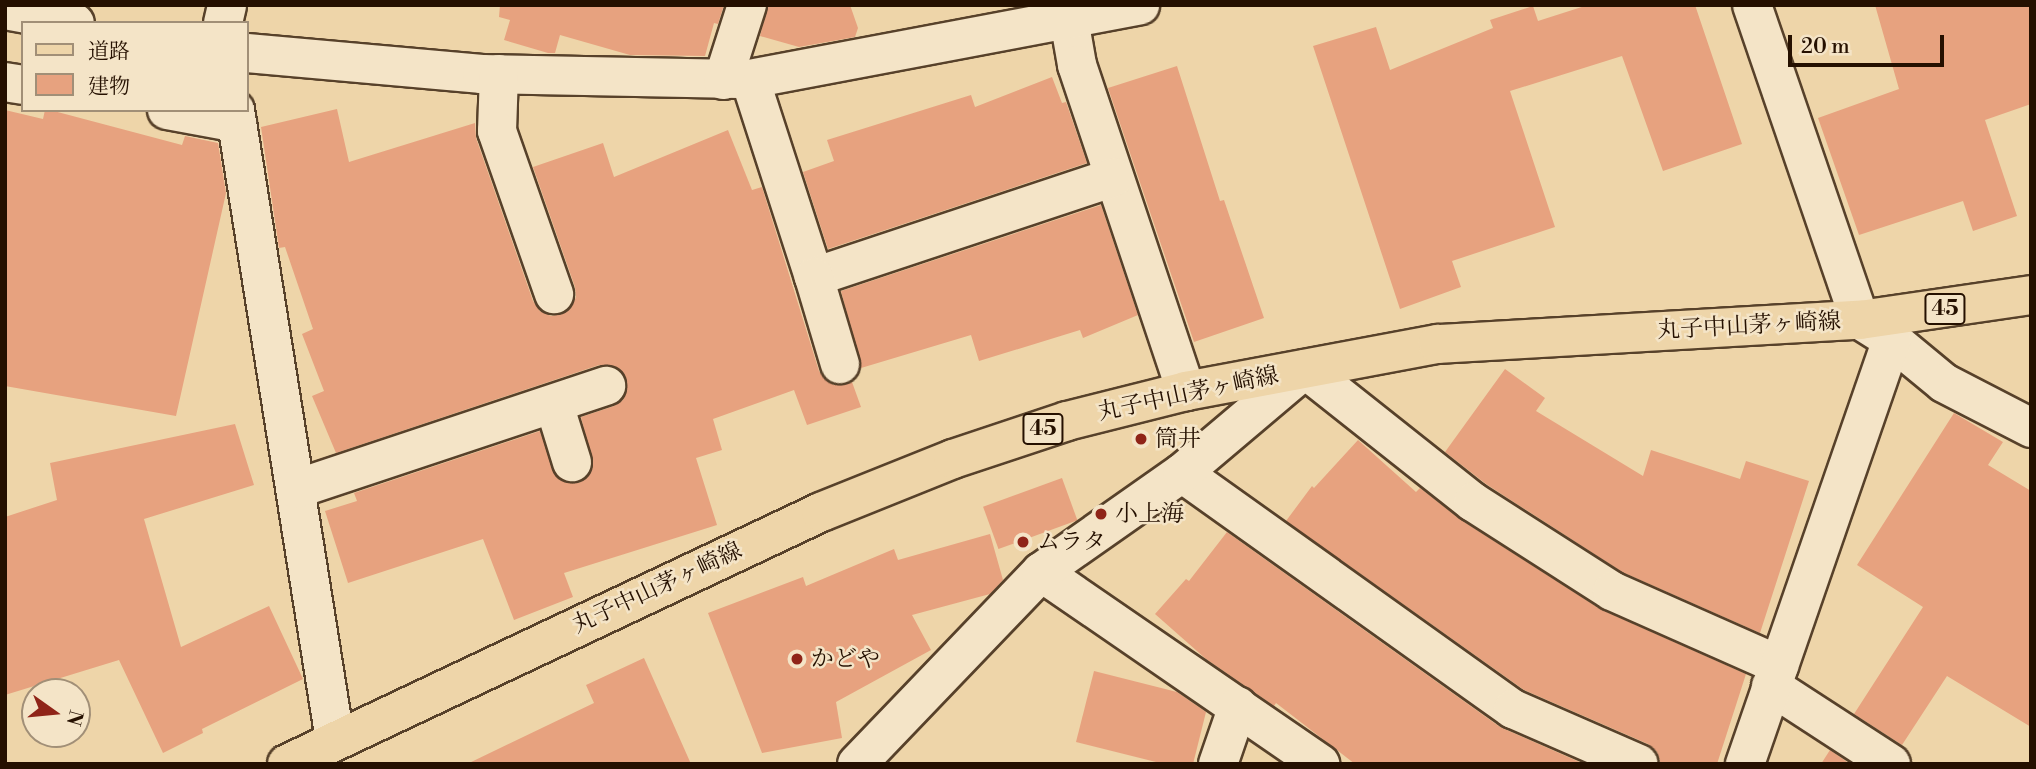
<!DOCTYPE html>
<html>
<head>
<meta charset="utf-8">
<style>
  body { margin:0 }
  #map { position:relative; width:2036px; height:769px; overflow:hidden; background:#eed5a9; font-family:"Libre Bodoni","Noto Serif JP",serif }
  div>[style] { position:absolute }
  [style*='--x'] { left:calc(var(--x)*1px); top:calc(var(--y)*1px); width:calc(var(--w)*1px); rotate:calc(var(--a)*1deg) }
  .building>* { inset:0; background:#e7a27f; transform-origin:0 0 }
  .roads { filter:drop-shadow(2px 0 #57412a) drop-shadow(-2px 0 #57412a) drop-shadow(0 2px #57412a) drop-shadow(0 -2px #57412a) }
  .minor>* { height:38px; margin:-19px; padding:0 19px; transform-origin:19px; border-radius:19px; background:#f4e4c7 }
  .major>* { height:38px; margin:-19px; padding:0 19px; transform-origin:19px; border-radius:19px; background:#eed5a9 }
  .dots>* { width:19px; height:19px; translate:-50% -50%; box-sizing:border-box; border:4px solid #f4e4c7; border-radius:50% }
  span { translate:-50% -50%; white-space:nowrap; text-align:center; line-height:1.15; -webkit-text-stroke:5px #f4e4c7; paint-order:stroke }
  .shield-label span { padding:2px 5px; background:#f4e4c7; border:2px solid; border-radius:5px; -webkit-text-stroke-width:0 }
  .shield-label { font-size:21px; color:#251000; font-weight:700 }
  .street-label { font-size:23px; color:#251000 }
  .poi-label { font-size:23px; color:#251000 }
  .left { translate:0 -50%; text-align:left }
  .frame { position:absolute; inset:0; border:7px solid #251000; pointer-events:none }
  .legend { position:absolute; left:21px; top:21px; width:228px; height:91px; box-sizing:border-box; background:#f4e4c7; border:2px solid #a18f77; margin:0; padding:9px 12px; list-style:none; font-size:21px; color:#251000 }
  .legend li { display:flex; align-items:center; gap:14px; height:35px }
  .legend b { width:35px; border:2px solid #a18f77 }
  .north { position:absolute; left:21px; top:678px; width:70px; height:70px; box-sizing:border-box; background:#f4e4c7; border:2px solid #a18f77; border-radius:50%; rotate:105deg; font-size:19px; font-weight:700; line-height:28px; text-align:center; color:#251000 }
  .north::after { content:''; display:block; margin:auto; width:24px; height:32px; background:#8f2418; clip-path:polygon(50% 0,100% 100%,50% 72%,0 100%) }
  .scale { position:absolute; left:1788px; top:35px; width:156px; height:32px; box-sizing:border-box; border:4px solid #251000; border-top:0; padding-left:9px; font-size:21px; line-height:24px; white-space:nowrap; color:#251000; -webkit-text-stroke:5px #f4e4c7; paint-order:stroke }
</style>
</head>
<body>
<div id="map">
  <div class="building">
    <i style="clip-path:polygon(500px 5px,724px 5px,718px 24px,714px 23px,705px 56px,630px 55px,560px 35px,555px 53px,548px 53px,504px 40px,510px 20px,499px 17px)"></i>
    <i style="clip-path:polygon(768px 5px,850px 5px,858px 28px,855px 37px,799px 47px,760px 36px)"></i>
    <i style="clip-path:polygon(1588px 5px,1695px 5px,1742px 144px,1663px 171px,1622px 56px,1510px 91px,1555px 227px,1452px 261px,1461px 287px,1400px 309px,1313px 46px,1376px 27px,1390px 70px,1493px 28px,1490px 20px,1533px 6px,1538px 21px)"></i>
    <i style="clip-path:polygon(1875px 5px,2031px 5px,2031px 104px,1985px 120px,2017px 216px,1973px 231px,1963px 201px,1859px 235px,1818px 118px,1899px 89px)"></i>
    <i style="clip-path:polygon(1177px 66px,1220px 201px,1224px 200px,1264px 318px,1194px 342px,1108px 88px)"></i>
    <i style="clip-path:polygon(1052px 77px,1062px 103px,1066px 102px,1087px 163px,828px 249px,803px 172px,834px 161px,827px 140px,971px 95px,975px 107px)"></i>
    <i style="clip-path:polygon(337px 109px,349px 162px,475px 123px,476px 138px,533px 301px,540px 311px,551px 316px,562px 314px,571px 308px,576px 297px,575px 287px,533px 167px,603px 143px,614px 177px,728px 130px,752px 190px,762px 187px,819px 371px,826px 380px,834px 385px,852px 382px,861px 407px,807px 425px,794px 390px,713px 419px,722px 450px,696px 458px,717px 525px,564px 573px,573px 597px,514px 620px,483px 539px,348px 583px,325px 511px,357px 501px,354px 493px,540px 431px,557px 478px,567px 483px,579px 483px,588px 476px,593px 466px,581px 417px,614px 406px,623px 400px,627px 390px,626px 378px,620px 369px,610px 365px,599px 365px,336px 453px,312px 396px,324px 391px,302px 334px,313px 329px,285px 247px,279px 248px,261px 127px)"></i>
    <i style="clip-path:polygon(5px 110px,43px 119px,45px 110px,50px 110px,182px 145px,185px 136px,218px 143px,226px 193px,176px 416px,5px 386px)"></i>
    <i style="clip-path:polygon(1101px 205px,1138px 315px,1083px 338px,1080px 330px,979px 361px,971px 335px,861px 368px,841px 291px)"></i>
    <i style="clip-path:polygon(1505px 369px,1545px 398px,1536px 411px,1643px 476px,1651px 450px,1740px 479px,1746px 461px,1809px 481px,1760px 633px,1622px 572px,1486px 484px,1445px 452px)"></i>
    <i style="clip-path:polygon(1954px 413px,2003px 442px,1988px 465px,2031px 491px,2031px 727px,1947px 676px,1902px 745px,1854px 714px,1923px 607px,1857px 565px)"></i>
    <i style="clip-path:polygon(235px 424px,254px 485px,144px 519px,181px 647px,269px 606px,303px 679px,202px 729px,203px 733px,163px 753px,119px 660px,5px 695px,5px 517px,57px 500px,50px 463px)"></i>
    <i style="clip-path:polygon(1358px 440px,1416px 492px,1420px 488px,1461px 520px,1600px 609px,1746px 674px,1717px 764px,1661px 764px,1657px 752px,1648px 744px,1524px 690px,1286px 521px,1312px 486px,1314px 488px)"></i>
    <i style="left:1062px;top:478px;width:45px;height:84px;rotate:70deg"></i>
    <i style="clip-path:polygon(1227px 532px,1500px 727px,1584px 764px,1355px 764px,1276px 703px,1274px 706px,1206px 659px,1155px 614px,1186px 579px,1189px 581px)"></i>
    <i style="clip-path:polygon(990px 534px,1003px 580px,990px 594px,912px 615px,931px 650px,836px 702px,842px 738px,762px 753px,708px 613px,803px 577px,806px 586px,894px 549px,898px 560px)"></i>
    <i style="clip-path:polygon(644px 658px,691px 764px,467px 764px,594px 703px,586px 685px)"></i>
    <i style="clip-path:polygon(1094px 671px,1177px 692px,1206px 712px,1193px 764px,1164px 764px,1076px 742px)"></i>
    <i style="clip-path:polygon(1830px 750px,1850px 764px,1821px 764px)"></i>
  </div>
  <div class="roads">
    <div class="minor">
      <i style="--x:1752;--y:5;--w:333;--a:71.1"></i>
      <i style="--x:1860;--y:320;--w:38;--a:32"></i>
      <i style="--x:1892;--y:340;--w:67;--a:39.6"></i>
      <i style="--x:1944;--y:383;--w:98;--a:27.3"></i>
      <i style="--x:5;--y:10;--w:71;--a:10.5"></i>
      <i style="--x:1069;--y:19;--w:47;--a:80.1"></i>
      <i style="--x:1077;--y:65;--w:344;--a:71.5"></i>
      <i style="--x:223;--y:23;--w:18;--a:-77"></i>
      <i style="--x:247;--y:53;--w:236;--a:5.1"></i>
      <i style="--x:482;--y:74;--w:268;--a:1.1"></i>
      <i style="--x:750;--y:79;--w:397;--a:-10.7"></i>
      <i style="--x:499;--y:74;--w:57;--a:92"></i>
      <i style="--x:497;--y:131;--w:173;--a:70.7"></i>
      <i style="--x:750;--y:79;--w:208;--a:72.1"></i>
      <i style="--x:814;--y:277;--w:316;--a:-18.4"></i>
      <i style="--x:723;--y:80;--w:79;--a:-72.3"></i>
      <i style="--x:5;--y:82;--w:18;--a:9"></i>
      <i style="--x:167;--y:110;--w:71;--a:10.5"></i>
      <i style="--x:235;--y:110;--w:638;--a:80.98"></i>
      <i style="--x:814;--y:277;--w:91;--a:73.4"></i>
      <i style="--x:554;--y:404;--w:61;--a:72.8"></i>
      <i style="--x:1182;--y:473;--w:407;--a:35.5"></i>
      <i style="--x:1513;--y:709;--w:137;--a:23.6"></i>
      <i style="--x:296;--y:489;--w:327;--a:-18.4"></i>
      <i style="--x:1041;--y:572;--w:339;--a:34.5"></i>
      <i style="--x:1771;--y:686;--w:143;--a:33"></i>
      <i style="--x:857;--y:764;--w:266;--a:-46.2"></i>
      <i style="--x:1041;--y:572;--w:172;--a:-35.1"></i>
      <i style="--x:1182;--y:473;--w:161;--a:-40.2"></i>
      <i style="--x:1305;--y:369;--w:214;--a:38.4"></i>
      <i style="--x:1473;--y:502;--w:165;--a:32.6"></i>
      <i style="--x:1612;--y:591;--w:183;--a:23.9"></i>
      <i style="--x:1218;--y:764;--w:61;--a:-71"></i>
      <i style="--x:1745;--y:764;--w:449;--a:-70.9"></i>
    </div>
    <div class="major">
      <i style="--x:287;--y:764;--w:590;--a:-25.26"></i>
      <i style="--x:821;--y:512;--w:142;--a:-21.9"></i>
      <i style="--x:953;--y:459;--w:120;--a:-18.4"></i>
      <i style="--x:1067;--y:421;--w:123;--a:-14.1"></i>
      <i style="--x:1186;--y:391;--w:256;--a:-10.6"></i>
      <i style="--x:1438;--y:344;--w:423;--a:-3.3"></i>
      <i style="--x:1860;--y:320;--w:173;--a:-8.3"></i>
    </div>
  </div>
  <div class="dots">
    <i style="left:1141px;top:439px;background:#8f2418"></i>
    <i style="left:1101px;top:514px;background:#8f2418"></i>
    <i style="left:1023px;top:542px;background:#8f2418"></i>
    <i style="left:797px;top:659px;background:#8f2418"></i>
  </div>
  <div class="shield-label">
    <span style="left:1945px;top:309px">45</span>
    <span style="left:1043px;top:429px">45</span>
  </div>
  <div class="street-label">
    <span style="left:1749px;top:326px;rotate:-3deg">丸子中山茅ヶ崎線</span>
    <span style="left:1188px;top:394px;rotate:-12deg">丸子中山茅ヶ崎線</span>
    <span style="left:657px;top:588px;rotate:-25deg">丸子中山茅ヶ崎線</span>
  </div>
  <div class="poi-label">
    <span class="left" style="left:1155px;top:439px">筒井</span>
    <span class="left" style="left:1115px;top:514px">小上海</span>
    <span class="left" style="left:1037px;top:542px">ムラタ</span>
    <span class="left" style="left:811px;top:659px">かどや</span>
  </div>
  <div class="frame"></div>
  <ul class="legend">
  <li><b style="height:9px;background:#eed5a9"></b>道路</li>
  <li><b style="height:19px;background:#e7a27f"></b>建物</li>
  </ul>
  <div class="north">N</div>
  <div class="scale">20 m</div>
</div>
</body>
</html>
